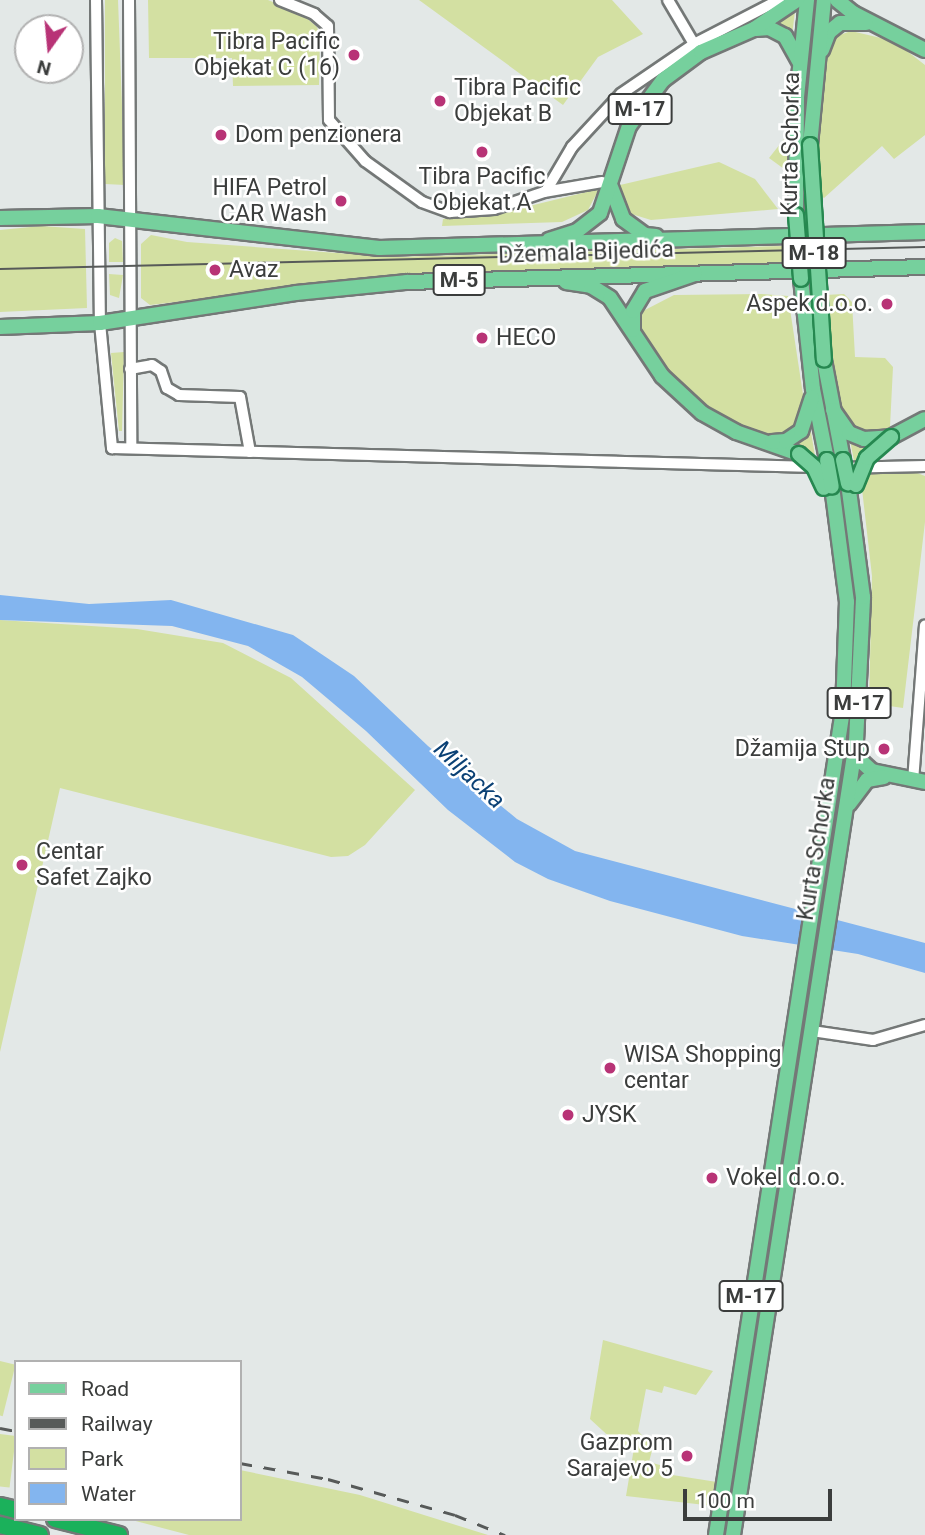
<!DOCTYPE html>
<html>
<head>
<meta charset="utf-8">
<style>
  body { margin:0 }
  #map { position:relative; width:925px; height:1535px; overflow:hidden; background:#e3e8e7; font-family:Roboto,sans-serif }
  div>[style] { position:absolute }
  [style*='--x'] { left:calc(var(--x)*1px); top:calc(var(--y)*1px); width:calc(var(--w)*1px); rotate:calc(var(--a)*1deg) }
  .green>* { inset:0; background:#d3e0a2; transform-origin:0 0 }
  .water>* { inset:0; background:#83b5ef }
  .roads { filter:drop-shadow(2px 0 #747877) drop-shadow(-2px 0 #747877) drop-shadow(0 2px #747877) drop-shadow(0 -2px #747877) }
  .minor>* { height:10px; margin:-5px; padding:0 5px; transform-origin:5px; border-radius:5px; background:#fff }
  .major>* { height:14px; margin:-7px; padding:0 7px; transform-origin:7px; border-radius:7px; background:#76d09d }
  .highway>* { height:16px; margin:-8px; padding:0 8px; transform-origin:8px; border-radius:8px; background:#1bb15b }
  .tram>* { height:2px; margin:-1px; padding:0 1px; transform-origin:1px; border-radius:1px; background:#575a59 }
  .rail>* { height:2.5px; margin-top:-1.25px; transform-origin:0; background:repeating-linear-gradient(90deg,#575a59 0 12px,transparent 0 24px) }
  .bridges { filter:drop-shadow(2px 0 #268850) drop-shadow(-2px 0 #268850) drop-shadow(0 2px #268850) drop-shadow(0 -2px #268850) }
  .major-bridge>* { height:14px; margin:-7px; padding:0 7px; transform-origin:7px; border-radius:7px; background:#76d09d }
  .dots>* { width:19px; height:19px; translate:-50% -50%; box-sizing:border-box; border:4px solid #fff; border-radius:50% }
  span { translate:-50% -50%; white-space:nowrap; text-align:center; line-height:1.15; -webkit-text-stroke:5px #fff; paint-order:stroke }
  .shield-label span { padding:2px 5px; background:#fff; border:2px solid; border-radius:5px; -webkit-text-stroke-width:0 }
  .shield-label { font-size:21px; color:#3b3d3c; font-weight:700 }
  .poi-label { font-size:23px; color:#3b3d3c }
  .right { translate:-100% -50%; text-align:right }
  .left { translate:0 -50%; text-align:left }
  .street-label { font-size:23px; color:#3b3d3c }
  .water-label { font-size:24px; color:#0b4175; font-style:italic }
  .legend { position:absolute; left:14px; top:1360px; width:228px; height:161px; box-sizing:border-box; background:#fff; border:2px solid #b1b1b1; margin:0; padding:9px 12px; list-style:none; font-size:21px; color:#3b3d3c }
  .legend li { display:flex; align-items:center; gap:14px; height:35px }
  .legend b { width:35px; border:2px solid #b1b1b1 }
  .north { position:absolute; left:14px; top:14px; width:70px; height:70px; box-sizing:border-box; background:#fff; border:2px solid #b1b1b1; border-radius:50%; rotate:195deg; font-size:19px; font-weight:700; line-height:28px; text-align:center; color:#3b3d3c }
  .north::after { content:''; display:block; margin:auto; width:24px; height:32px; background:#b83376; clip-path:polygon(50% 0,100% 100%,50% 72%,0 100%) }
  .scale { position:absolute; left:683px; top:1489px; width:149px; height:32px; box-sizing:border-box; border:4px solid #3b3d3c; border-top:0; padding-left:9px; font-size:21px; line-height:24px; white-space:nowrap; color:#3b3d3c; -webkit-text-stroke:5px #fff; paint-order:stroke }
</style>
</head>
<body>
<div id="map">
  <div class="green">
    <i style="clip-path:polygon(105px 0,118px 0,125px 185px,105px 184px)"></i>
    <i style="clip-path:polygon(148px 0,268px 0,302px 14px,317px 27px,320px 36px,319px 85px,233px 86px,232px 58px,149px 58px)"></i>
    <i style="clip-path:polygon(419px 0,612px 0,643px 34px,598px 57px,563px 105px)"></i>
    <i style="clip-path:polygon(795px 11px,792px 36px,771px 23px)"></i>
    <i style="clip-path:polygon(851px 31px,894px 41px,925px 65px,925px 135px,894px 159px,882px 146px,824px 198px,769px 158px,822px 91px,827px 47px,837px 36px)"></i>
    <i style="clip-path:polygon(719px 162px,755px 179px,778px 209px,651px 220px,625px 212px,619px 196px,620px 185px)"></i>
    <i style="clip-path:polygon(599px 189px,588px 210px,562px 222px,442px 226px,443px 219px,489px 216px)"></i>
    <i style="clip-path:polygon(41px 226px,85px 229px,87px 308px,0 312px,0 230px)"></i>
    <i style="clip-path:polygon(151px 235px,187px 242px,393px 257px,784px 246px,784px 264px,403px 275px,150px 305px,141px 298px,141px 244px)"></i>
    <i style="clip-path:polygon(115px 238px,122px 241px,123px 262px,109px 262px,109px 243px)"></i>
    <i style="clip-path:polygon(109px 274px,123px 275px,119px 298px,110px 295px)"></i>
    <i style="clip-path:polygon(762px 294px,788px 296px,804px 401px,795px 429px,781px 437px,755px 435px,717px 418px,666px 374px,643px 339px,639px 325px,643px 311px,674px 295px)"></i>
    <i style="clip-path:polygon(844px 294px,852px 302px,855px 357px,885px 358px,893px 367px,890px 427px,877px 432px,856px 430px,844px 417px,836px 392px,825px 295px)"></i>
    <i style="clip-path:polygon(124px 352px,122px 431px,119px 431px,111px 353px)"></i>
    <i style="clip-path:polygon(809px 431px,811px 432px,816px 462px,792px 443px)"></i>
    <i style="clip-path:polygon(850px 440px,873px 446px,855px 466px)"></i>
    <i style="clip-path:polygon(912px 471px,925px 476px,925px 522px,903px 708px,869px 703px,872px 576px,862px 489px,867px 473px)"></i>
    <i style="clip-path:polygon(0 620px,137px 629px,223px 643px,291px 678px,415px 790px,365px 845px,348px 856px,331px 857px,60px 788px,0 1052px)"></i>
    <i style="clip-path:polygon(603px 1340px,713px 1371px,696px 1395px,664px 1386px,662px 1393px,646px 1389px,638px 1431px,653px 1447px,649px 1462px,667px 1467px,666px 1474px,717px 1482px,714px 1506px,626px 1496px,634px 1448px,615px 1442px,590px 1419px)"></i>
    <i style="left:0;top:1361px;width:16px;height:53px;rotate:14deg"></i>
    <i style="left:0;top:1434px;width:16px;height:52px;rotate:7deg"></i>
    <i style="clip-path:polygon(240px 1470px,360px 1495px,488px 1535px,189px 1535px,128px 1519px,240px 1519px)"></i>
  </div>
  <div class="water">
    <i style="clip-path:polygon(0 595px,89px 604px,171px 600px,293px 635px,354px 676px,428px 746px,517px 819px,575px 851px,925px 943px,925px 973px,858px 954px,742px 936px,610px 901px,548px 879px,515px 862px,448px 810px,366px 731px,302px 677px,248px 646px,172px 626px,0 620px)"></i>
  </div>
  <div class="roads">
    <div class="minor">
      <i style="--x:96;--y:0;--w:323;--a:89.3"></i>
      <i style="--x:100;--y:323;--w:126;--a:84.5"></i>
      <i style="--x:112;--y:448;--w:703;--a:1.55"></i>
      <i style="--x:129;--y:0;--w:448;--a:89.7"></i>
      <i style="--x:280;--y:0;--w:37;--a:22"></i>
      <i style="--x:314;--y:14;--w:18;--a:41"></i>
      <i style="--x:328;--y:26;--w:94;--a:89.4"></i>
      <i style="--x:329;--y:120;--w:55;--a:48.7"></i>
      <i style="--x:365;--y:161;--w:70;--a:35.7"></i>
      <i style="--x:422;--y:202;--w:30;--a:20"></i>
      <i style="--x:450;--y:212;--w:44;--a:-3.9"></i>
      <i style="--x:494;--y:209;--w:53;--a:-18.8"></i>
      <i style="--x:544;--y:192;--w:59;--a:-9.8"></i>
      <i style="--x:668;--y:0;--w:51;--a:59.4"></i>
      <i style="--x:546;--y:191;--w:51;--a:-59.4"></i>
      <i style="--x:572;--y:147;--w:72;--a:-47.2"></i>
      <i style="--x:621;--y:94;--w:88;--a:-34.4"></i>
      <i style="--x:694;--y:44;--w:96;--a:-27.4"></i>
      <i style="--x:130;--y:369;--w:22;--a:-10"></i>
      <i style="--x:152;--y:365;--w:11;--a:34"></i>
      <i style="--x:161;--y:371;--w:18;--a:71"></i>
      <i style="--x:167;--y:388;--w:14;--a:30"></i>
      <i style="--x:179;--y:395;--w:61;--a:1.9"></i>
      <i style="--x:240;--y:397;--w:56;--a:79.7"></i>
      <i style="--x:838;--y:468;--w:87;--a:-1.3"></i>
      <i style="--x:913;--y:781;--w:156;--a:-85.6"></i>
      <i style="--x:812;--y:1031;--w:62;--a:8.4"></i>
      <i style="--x:873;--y:1040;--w:54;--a:-16.1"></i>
    </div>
    <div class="major">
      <i style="--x:837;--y:0;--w:21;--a:39"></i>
      <i style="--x:853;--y:13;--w:81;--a:27.2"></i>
      <i style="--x:756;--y:29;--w:13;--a:-4"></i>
      <i style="--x:769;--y:28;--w:18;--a:27"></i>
      <i style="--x:785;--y:36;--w:29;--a:61"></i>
      <i style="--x:822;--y:50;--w:19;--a:-69"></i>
      <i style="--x:829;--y:32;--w:14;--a:-39"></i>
      <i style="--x:840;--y:23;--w:26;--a:0"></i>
      <i style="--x:810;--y:145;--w:146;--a:-84.5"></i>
      <i style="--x:611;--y:187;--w:34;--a:69"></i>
      <i style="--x:623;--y:219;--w:27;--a:36"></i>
      <i style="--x:645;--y:235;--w:11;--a:5"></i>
      <i style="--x:796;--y:215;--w:118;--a:-89.5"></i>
      <i style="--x:797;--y:97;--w:98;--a:-84.1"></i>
      <i style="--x:0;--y:218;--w:98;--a:-1.2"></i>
      <i style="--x:98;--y:216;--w:283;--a:6.5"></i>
      <i style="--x:379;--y:248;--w:546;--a:-1.68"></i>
      <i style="--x:549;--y:240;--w:29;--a:-18"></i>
      <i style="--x:577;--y:231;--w:29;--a:-38"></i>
      <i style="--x:600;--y:213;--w:92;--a:-71.6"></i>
      <i style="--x:629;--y:126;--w:57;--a:-53.5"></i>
      <i style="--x:663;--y:80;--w:47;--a:-36.4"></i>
      <i style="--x:701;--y:52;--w:58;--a:-23.5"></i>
      <i style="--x:754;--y:29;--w:52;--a:-34"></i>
      <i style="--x:801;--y:279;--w:111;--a:83.8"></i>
      <i style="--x:813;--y:389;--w:72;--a:78.8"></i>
      <i style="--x:566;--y:282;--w:25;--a:9"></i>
      <i style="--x:591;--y:286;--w:22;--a:32"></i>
      <i style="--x:610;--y:298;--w:94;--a:56.3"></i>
      <i style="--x:662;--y:376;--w:54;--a:42.8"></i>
      <i style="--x:702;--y:413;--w:39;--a:29"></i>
      <i style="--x:736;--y:432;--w:67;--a:19.2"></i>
      <i style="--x:0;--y:327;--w:100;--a:-2.3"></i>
      <i style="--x:100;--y:323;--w:198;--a:-8.7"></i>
      <i style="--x:296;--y:293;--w:112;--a:-5.7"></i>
      <i style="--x:407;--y:282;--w:518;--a:-1.66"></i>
      <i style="--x:633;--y:330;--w:19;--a:-90"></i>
      <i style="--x:633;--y:311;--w:23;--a:-59"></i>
      <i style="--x:645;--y:291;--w:53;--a:-18.8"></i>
      <i style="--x:824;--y:360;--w:102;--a:79.2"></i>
      <i style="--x:833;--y:410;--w:28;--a:55"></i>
      <i style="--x:849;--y:433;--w:16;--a:22"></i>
      <i style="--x:864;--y:439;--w:27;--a:-4"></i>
      <i style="--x:891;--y:437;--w:38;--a:-28"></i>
      <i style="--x:772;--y:442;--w:14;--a:-4"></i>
      <i style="--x:786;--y:441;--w:18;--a:-34"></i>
      <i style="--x:801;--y:431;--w:35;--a:-72"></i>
      <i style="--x:857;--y:749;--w:14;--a:69"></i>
      <i style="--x:862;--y:762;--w:13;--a:42"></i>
      <i style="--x:872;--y:771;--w:54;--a:11.7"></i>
      <i style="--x:849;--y:804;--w:30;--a:-53"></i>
      <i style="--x:867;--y:780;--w:17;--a:-10"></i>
      <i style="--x:716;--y:1535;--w:835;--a:-81.25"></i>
      <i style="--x:843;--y:710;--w:108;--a:-87.9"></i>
      <i style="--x:847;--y:602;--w:116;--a:-97.4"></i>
      <i style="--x:733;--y:1535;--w:802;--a:-81.18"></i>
      <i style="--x:856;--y:742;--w:145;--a:-87.2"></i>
      <i style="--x:863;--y:597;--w:115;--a:-97.5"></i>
    </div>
    <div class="highway">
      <i style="--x:0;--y:1506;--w:16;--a:14"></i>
      <i style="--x:55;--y:1519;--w:66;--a:14"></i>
      <i style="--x:0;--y:1525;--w:41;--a:14"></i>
    </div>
  </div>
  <div class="tram">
    <i style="--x:0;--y:269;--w:925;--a:-1.36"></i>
  </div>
  <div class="rail">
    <i style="--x:0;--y:1428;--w:16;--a:11"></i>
    <i style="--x:240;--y:1463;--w:89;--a:10.3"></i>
    <i style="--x:328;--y:1479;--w:132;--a:15.8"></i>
    <i style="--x:455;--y:1515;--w:54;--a:21.8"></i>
  </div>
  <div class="bridges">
    <div class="major-bridge">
      <i style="--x:810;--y:145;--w:215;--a:86.3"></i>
      <i style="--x:796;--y:215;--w:64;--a:85.5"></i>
      <i style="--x:799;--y:454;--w:20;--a:41"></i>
      <i style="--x:814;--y:467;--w:23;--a:65"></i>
      <i style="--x:827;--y:460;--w:27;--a:80"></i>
      <i style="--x:843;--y:460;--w:24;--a:78"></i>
      <i style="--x:856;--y:485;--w:29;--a:-68"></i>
      <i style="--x:867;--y:458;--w:32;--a:-41"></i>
    </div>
  </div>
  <div class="dots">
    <i style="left:354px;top:55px;background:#b83376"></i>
    <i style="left:440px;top:101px;background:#b83376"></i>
    <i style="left:221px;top:135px;background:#b83376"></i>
    <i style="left:482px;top:152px;background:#b83376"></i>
    <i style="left:341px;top:201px;background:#b83376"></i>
    <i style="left:215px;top:270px;background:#b83376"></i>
    <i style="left:887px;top:304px;background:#b83376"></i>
    <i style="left:482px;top:338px;background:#b83376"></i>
    <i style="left:884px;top:749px;background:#b83376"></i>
    <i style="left:22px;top:865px;background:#b83376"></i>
    <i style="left:610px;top:1068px;background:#b83376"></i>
    <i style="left:568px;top:1115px;background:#b83376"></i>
    <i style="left:712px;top:1178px;background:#b83376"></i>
    <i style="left:687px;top:1456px;background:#b83376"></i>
  </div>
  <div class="shield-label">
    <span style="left:640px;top:109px">M-17</span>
    <span style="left:814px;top:253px">M-18</span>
    <span style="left:459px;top:280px">M-5</span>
    <span style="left:859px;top:703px">M-17</span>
    <span style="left:751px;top:1296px">M-17</span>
  </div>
  <div class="poi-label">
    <span class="right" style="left:340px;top:55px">Tibra Pacific<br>Objekat C (16)</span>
    <span class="left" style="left:454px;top:101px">Tibra Pacific<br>Objekat B</span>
    <span class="left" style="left:235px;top:135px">Dom penzionera</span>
    <span style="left:482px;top:190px">Tibra Pacific<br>Objekat A</span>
    <span class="right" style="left:327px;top:201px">HIFA Petrol<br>CAR Wash</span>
    <span class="left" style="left:229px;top:270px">Avaz</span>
    <span class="right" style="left:873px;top:304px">Aspek d.o.o.</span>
    <span class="left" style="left:496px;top:338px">HECO</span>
    <span class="right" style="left:870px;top:749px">Džamija Stup</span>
    <span class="left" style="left:36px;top:865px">Centar<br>Safet Zajko</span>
    <span class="left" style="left:624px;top:1068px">WISA Shopping<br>centar</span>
    <span class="left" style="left:582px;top:1115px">JYSK</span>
    <span class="left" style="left:726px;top:1178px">Vokel d.o.o.</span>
    <span class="right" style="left:673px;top:1456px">Gazprom<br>Sarajevo 5</span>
  </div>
  <div class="street-label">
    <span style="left:791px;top:144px;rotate:-89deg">Kurta Schorka</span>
    <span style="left:586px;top:253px;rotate:-2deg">Džemala Bijedića</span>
    <span style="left:817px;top:849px;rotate:-81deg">Kurta Schorka</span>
  </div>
  <div class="water-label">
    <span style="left:469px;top:775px;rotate:43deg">Miljacka</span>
  </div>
  <ul class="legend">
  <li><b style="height:9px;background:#76d09d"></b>Road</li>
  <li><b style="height:9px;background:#575a59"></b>Railway</li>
  <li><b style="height:19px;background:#d3e0a2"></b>Park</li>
  <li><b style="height:19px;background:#83b5ef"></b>Water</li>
  </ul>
  <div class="north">N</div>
  <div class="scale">100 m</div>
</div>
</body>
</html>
